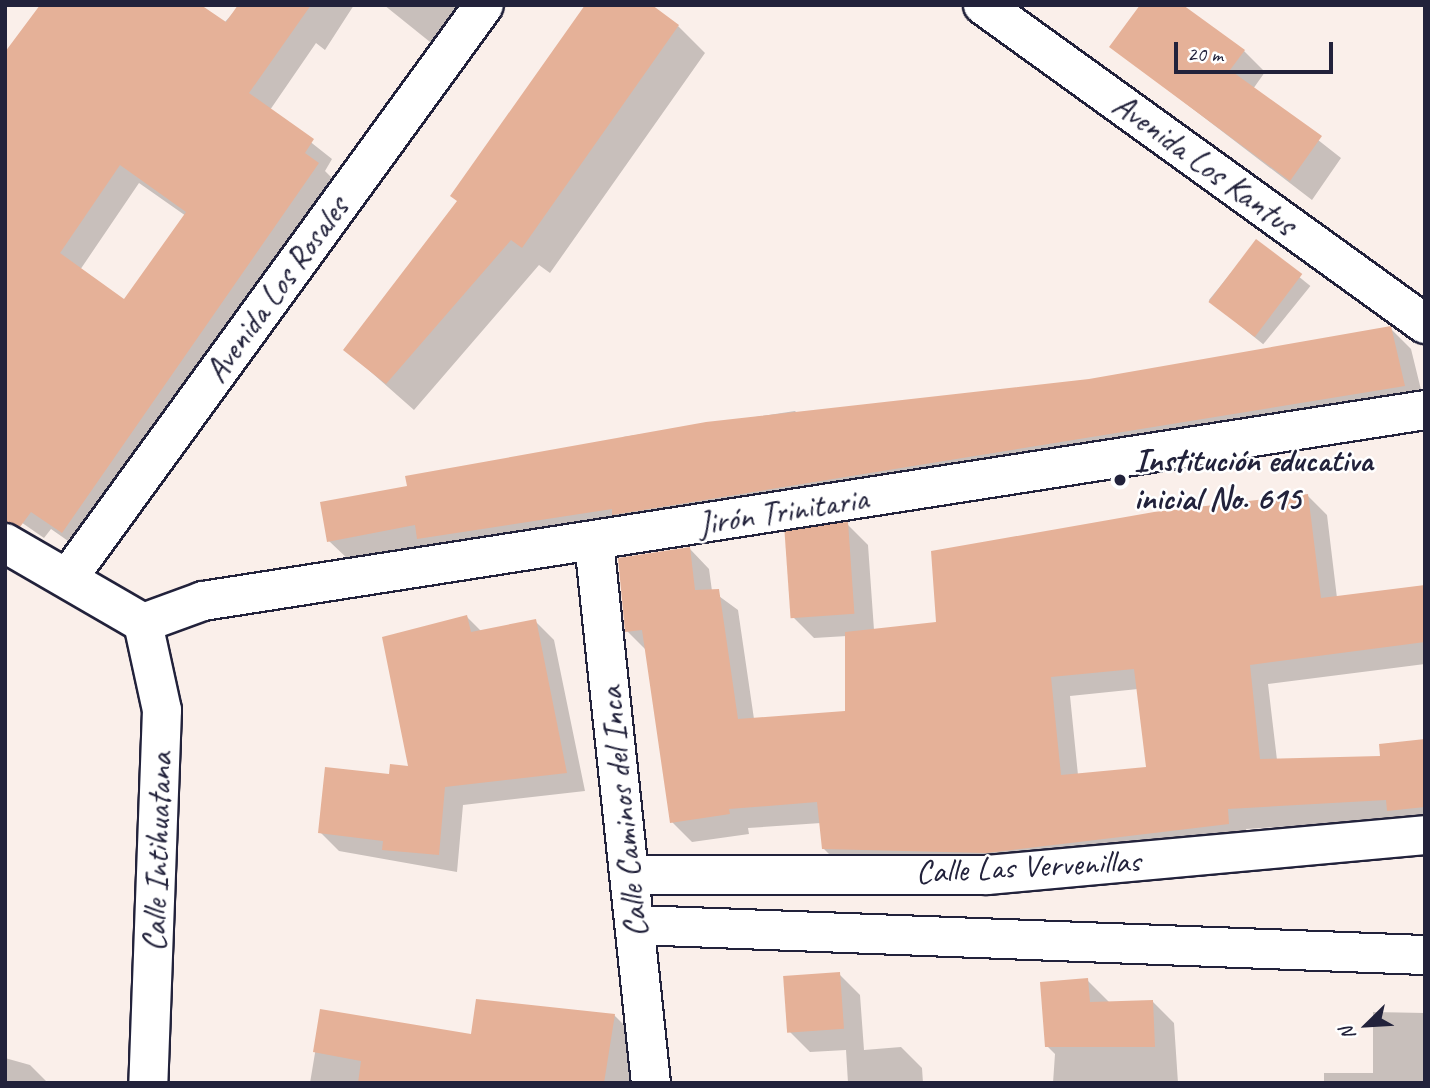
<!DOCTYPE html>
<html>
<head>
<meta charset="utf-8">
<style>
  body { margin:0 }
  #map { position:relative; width:1430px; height:1088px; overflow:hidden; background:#faefea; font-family:Caveat,sans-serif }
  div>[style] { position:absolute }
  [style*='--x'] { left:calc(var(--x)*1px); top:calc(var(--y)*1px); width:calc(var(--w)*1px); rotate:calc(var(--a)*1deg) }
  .shadow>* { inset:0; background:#0003; transform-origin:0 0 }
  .building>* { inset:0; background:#e5b198; transform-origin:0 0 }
  .roads { filter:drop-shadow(2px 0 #22223b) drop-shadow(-2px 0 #22223b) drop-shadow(0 2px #22223b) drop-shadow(0 -2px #22223b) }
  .minor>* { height:38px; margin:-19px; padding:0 19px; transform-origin:19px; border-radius:19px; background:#fff }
  .dots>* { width:19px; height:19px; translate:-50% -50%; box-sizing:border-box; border:4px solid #fff; border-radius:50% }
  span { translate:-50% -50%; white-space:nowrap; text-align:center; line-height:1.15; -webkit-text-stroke:5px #fff; paint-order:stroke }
  .street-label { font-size:33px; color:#22223b }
  .poi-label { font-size:33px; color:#22223b; font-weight:700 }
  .left { translate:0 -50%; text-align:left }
  .frame { position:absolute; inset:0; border:7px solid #22223b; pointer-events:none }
  .north { position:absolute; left:1332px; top:990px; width:70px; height:70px; -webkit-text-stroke:5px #fff; paint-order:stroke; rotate:246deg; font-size:19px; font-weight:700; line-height:28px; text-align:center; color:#22223b }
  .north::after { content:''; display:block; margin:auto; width:24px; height:32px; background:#22223b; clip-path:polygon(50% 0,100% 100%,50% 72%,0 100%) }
  .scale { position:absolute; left:1174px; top:42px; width:159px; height:32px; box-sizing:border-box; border:4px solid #22223b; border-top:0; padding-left:9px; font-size:21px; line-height:24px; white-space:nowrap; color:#22223b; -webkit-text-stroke:5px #fff; paint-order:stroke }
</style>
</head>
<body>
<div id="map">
  <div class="shadow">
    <i style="clip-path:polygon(evenodd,240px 5px,354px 5px,325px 50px,316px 43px,270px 110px,332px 159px,325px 171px,337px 183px,81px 550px,51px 529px,44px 538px,5px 511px,5px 271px,240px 5px,139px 183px,186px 216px,124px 302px,80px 270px,139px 183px)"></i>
    <i style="clip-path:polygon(384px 5px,459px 5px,462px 8px,435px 46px)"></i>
    <i style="clip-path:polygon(678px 26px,705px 53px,550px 273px,539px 265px,414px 410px,346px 350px)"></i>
    <i style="clip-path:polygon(1112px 47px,1244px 51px,1265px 72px,1253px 89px,1341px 158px,1312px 200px)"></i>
    <i style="left:1256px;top:242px;width:70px;height:75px;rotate:39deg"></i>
    <i style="clip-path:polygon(1390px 328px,1411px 349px,1425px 406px,350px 561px,329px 541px,624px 442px,623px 437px,795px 411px,801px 417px,1090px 380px)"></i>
    <i style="clip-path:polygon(evenodd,1307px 495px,1327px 515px,1337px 598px,1425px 587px,1425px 664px,1268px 684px,1277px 760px,1382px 758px,1425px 741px,1425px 828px,1398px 819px,1246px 829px,1248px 843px,843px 868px,823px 848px,821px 823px,748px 828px,749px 834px,692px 842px,672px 822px,647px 651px,627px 631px,690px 549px,709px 569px,712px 591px,738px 610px,754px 719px,847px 713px,847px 636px,814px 638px,793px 617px,847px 524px,868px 545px,874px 630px,938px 623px,1307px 495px,1138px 689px,1148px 768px,1078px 775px,1070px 696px,1138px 689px)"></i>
    <i style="clip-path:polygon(467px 617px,481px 631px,535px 621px,554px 640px,585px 791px,463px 805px,457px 872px,339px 851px,320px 832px,410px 768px)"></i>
    <i style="clip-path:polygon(839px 974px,860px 995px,864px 1050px,901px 1047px,922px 1068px,923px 1083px,848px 1083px,846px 1050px,810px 1052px,789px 1031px)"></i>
    <i style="clip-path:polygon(1087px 980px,1110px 1003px,1152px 1001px,1174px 1023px,1178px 1083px,1053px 1083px,1055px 1054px,1047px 1046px)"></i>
    <i style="clip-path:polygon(322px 1011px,472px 1036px,614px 1015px,639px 1040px,632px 1083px,310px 1083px)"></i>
    <i style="clip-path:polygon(1373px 1012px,1425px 1013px,1425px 1083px,1324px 1083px,1324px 1073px,1373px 1073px)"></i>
    <i style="clip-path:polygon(5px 1058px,30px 1065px,48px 1083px,5px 1083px)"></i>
  </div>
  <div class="building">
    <i style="clip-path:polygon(evenodd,40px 5px,201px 5px,226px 22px,238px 5px,311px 5px,249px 93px,314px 139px,305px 153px,319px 163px,62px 533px,31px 512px,20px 527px,5px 521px,5px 52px,40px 5px,120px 165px,186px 212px,124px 299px,60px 253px,120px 165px)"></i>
    <i style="clip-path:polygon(585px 5px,652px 5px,679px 25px,522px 248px,511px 240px,386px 384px,343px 350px,457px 201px,450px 196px)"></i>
    <i style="clip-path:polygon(1140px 5px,1183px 5px,1245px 50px,1230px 70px,1322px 136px,1290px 181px,1109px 47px)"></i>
    <i style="left:1256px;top:239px;width:58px;height:79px;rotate:37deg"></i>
    <i style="clip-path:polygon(1391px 326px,1405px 386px,612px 515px,612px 509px,417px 539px,415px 525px,327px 542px,320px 502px,407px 486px,405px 476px,706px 422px,1089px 379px)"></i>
    <i style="clip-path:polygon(evenodd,1308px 494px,1321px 598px,1425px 585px,1425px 642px,1250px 665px,1260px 759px,1380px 756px,1379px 744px,1425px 739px,1425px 807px,1387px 811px,1386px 800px,1228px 809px,1229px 824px,986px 853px,822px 849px,817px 802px,729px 809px,730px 814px,670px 823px,642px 630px,625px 632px,618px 558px,690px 547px,695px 590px,719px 589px,738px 719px,845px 711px,845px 632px,936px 622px,931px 551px,1154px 512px,1308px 494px,1134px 669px,1146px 767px,1061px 775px,1051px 677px,1134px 669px)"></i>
    <i style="left:848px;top:522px;width:92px;height:64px;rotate:86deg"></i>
    <i style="clip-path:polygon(467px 615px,471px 632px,536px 619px,567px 773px,445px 787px,439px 855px,382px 850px,383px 841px,318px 833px,325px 767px,389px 774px,390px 764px,408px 766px,382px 637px)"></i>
    <i style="left:840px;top:972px;width:57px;height:57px;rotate:86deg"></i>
    <i style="clip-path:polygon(1088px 978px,1090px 1002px,1153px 1000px,1155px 1047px,1045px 1047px,1040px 982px)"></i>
    <i style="clip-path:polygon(476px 999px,615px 1014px,604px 1083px,358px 1083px,361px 1061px,313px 1052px,320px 1009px,471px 1034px)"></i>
  </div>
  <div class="roads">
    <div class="minor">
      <i style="--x:983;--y:5;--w:545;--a:35.82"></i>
      <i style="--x:594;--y:542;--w:544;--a:83.99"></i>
      <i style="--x:5;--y:543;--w:160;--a:30.1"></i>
      <i style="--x:70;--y:575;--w:704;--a:-54.01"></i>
      <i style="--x:143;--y:623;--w:64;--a:-20.1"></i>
      <i style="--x:203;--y:601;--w:1237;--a:-8.88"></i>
      <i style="--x:143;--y:623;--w:89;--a:77.7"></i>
      <i style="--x:162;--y:710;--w:373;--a:92.1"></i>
      <i style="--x:630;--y:875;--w:357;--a:0"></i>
      <i style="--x:987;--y:875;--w:440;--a:-5.2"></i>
      <i style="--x:636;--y:925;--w:790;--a:2.18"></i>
    </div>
  </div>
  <div class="dots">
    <i style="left:1120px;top:480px;background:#22223b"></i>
  </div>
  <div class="street-label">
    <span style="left:1204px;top:165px;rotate:36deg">Avenida Los Kantus</span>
    <span style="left:277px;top:290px;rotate:-54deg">Avenida Los Rosales</span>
    <span style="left:783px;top:512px;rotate:-9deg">Jirón Trinitaria</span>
    <span style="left:624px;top:812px;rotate:-96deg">Calle Caminos del Inca</span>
    <span style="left:158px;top:852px;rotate:-88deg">Calle Intihuatana</span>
    <span style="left:1028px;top:867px;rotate:-3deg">Calle Las Vervenillas</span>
  </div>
  <div class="poi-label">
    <span class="left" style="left:1134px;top:480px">Institución educativa<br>inicial No. 615</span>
  </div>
  <div class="frame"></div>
  <div class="north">N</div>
  <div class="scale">20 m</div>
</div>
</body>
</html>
